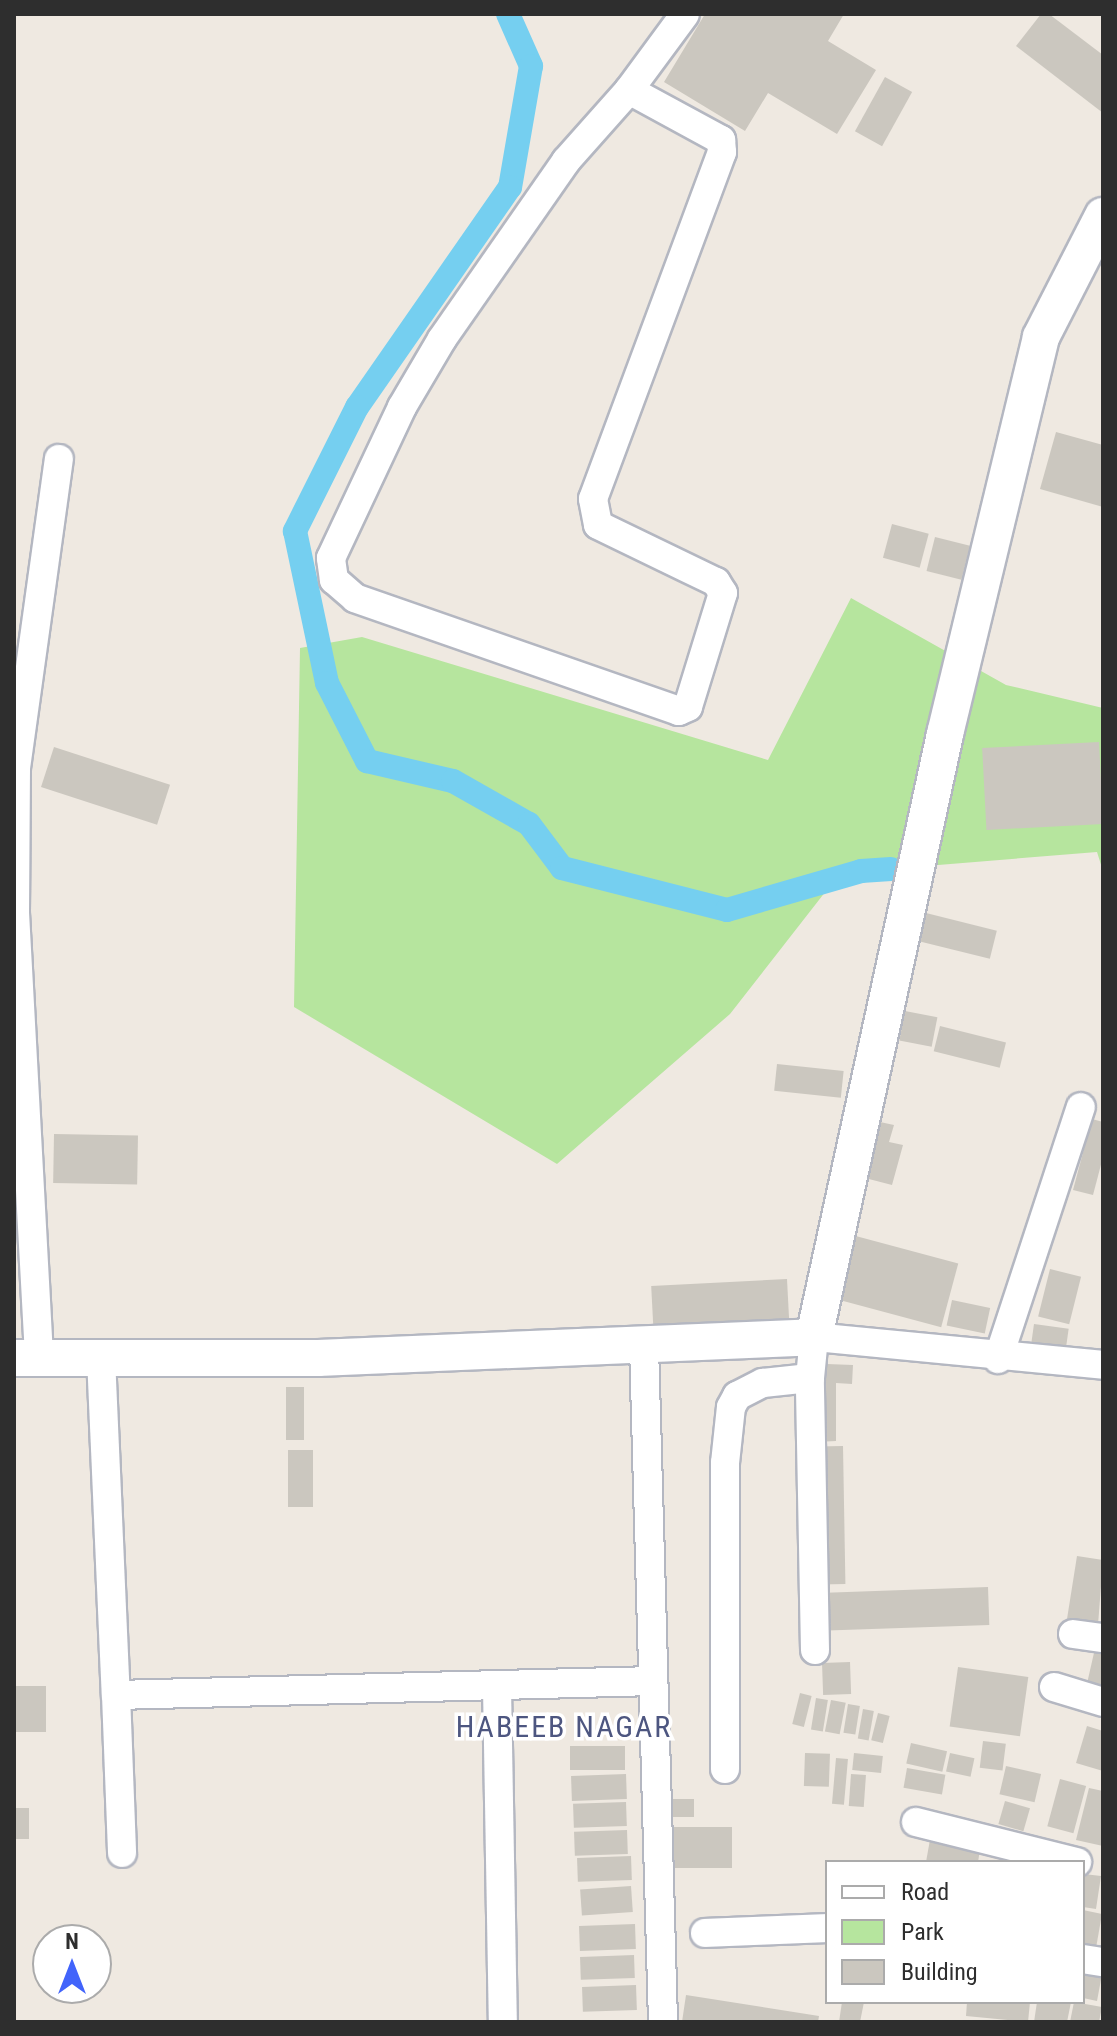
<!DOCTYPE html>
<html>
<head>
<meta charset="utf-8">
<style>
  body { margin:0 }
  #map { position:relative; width:1117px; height:2036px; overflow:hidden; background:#efe9e1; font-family:"Roboto Condensed",sans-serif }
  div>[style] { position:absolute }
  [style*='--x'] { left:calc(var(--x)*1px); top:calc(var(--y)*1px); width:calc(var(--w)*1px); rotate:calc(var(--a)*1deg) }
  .green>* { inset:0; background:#b6e59e }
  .canal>* { height:24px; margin:-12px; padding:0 12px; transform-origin:12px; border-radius:12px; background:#75cff0 }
  .building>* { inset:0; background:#cbc7bf; transform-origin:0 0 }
  .roads { filter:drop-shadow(2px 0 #b4b7c1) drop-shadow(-2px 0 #b4b7c1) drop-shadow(0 2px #b4b7c1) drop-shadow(0 -2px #b4b7c1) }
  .minor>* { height:28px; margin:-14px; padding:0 14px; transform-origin:14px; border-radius:14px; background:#fff }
  .tertiary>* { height:36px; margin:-18px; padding:0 18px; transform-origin:18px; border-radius:18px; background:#fff }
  span { translate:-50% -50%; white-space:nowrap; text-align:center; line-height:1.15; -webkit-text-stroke:7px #fff; paint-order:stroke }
  .neighbourhood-label { font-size:30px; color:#4d5680; letter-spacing:2px }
  .frame { position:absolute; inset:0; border:16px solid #2e2e2e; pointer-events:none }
  .legend { position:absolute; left:825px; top:1860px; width:260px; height:144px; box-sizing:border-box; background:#fff; border:2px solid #ababab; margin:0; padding:10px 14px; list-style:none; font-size:24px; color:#2e2e2e }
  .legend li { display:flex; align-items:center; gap:16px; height:40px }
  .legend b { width:40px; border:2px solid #ababab }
  .north { position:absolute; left:32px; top:1924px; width:80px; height:80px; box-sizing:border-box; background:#fff; border:2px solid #ababab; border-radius:50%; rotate:0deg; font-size:22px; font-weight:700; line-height:32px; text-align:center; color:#2e2e2e }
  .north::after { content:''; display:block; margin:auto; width:28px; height:36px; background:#4264fb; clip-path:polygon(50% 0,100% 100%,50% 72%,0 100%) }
</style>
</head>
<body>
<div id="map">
  <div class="green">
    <i style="clip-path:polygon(851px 598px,1006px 685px,1103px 708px,1103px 871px,1097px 852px,840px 873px,730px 1014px,557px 1164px,294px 1007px,300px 648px,362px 637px,768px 760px)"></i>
  </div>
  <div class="canal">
    <i style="--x:508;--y:14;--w:57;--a:66.1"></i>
    <i style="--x:531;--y:66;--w:123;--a:99.8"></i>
    <i style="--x:510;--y:187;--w:268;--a:124.8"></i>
    <i style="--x:357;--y:407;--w:139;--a:116.6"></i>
    <i style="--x:295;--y:531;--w:155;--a:78.1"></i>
    <i style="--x:327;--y:683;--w:88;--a:62.9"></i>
    <i style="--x:367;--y:761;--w:88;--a:13.1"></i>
    <i style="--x:453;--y:781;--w:87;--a:29.5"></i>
    <i style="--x:529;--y:824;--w:55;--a:53.1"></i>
    <i style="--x:562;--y:868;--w:170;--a:14.3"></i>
    <i style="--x:727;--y:910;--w:140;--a:-16.2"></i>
    <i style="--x:861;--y:871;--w:30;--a:-4"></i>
  </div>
  <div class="building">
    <i style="clip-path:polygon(705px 14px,844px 14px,828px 41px,876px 70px,837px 134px,768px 93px,745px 131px,664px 82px)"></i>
    <i style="clip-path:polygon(1041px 14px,1049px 14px,1103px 55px,1103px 113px,1016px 46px)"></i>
    <i style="left:885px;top:77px;width:31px;height:62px;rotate:29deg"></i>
    <i style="clip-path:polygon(1056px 432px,1103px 445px,1103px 507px,1040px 489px)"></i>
    <i style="left:892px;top:524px;width:38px;height:35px;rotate:15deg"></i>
    <i style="left:935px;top:537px;width:36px;height:35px;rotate:14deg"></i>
    <i style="left:1099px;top:742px;width:82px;height:117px;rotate:87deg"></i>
    <i style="left:54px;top:747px;width:122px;height:42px;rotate:18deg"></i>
    <i style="left:926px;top:913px;width:73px;height:29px;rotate:14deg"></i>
    <i style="left:905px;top:1011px;width:33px;height:30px;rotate:11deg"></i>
    <i style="left:940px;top:1026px;width:68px;height:26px;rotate:14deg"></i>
    <i style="left:777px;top:1064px;width:67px;height:27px;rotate:6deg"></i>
    <i style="clip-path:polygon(1092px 1119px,1103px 1122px,1103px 1157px,1093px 1195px,1073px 1190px)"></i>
    <i style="clip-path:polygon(880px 1122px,894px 1125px,889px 1142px,903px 1145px,892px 1185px,865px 1178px)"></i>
    <i style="left:54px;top:1134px;width:84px;height:49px;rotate:1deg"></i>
    <i style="left:852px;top:1235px;width:110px;height:66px;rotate:15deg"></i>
    <i style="left:1050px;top:1269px;width:32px;height:49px;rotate:14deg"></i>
    <i style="left:787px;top:1279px;width:42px;height:136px;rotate:87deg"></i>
    <i style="left:952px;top:1300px;width:39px;height:26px;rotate:12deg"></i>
    <i style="left:1034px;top:1324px;width:35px;height:28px;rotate:8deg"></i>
    <i style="clip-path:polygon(827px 1364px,853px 1365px,852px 1384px,836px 1383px,836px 1441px,816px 1442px,816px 1368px)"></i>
    <i style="left:286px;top:1387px;width:18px;height:53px"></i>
    <i style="left:843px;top:1446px;width:138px;height:26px;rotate:89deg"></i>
    <i style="left:288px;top:1450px;width:25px;height:57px"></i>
    <i style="clip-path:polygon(1077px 1556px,1103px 1560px,1098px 1625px,1067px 1619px)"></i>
    <i style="left:988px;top:1587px;width:38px;height:169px;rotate:88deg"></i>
    <i style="clip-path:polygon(1096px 1644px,1103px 1645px,1103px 1692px,1086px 1688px)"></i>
    <i style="left:850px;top:1662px;width:32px;height:28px;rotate:88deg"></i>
    <i style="left:958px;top:1667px;width:71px;height:60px;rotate:8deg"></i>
    <i style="left:14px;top:1686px;width:32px;height:46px"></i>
    <i style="left:800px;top:1693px;width:12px;height:32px;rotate:14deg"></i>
    <i style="left:816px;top:1698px;width:12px;height:32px;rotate:9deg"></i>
    <i style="left:831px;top:1700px;width:15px;height:32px;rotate:11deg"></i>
    <i style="left:848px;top:1704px;width:12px;height:29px;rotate:9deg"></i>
    <i style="left:863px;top:1709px;width:11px;height:30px;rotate:10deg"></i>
    <i style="left:878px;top:1713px;width:12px;height:28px;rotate:14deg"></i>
    <i style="clip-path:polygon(1087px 1726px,1103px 1731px,1103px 1771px,1076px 1763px)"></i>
    <i style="left:983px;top:1741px;width:23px;height:27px;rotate:7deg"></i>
    <i style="left:911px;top:1743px;width:37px;height:21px;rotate:13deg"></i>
    <i style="left:625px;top:1746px;width:24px;height:55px;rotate:90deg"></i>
    <i style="left:805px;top:1753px;width:25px;height:33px;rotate:2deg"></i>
    <i style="left:854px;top:1753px;width:29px;height:17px;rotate:6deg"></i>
    <i style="left:950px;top:1753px;width:25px;height:19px;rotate:12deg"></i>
    <i style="left:836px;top:1758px;width:12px;height:46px;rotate:5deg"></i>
    <i style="left:1006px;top:1766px;width:36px;height:29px;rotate:13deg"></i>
    <i style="left:907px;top:1768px;width:39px;height:20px;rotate:10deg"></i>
    <i style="left:626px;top:1774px;width:25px;height:55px;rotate:88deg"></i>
    <i style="left:851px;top:1774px;width:15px;height:32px;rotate:4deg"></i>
    <i style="left:1060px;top:1779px;width:27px;height:49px;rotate:15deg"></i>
    <i style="clip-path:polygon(1089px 1788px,1103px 1791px,1103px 1846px,1076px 1840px)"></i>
    <i style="left:661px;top:1799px;width:33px;height:18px"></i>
    <i style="left:1005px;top:1801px;width:26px;height:24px;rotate:16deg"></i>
    <i style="left:626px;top:1802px;width:24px;height:53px;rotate:88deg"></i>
    <i style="left:14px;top:1808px;width:15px;height:31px"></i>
    <i style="left:672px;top:1827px;width:60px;height:41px"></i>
    <i style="left:627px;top:1830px;width:24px;height:53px;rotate:88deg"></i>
    <i style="clip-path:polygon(931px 1834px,981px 1843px,978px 1862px,926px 1862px)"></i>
    <i style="left:631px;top:1856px;width:24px;height:54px;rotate:88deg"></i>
    <i style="clip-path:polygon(1084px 1874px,1101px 1876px,1096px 1909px,1083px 1907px)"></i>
    <i style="left:631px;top:1886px;width:26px;height:51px;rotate:86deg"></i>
    <i style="clip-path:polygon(1083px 1910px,1102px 1914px,1096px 1948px,1083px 1945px)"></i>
    <i style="left:635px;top:1924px;width:25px;height:56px;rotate:88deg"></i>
    <i style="left:634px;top:1955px;width:23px;height:54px;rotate:88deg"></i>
    <i style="clip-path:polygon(1083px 1966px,1103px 1969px,1097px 2001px,1083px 1998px)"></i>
    <i style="left:636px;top:1985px;width:25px;height:54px;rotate:88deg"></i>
    <i style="clip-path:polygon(686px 1995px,819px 2016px,818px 2022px,682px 2022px)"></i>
    <i style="clip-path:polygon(842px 2002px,864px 2002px,860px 2022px,839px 2022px)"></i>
    <i style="clip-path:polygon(967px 2002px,1030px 2002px,1028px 2022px,966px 2016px)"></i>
    <i style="clip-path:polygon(1037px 2002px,1071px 2002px,1067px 2022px,1034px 2022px)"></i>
    <i style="clip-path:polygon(1074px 2002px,1102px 2007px,1099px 2022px,1070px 2022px)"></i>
  </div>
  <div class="roads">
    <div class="minor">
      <i style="--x:629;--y:90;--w:105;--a:28.5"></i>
      <i style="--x:721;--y:140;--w:12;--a:85"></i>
      <i style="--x:722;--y:152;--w:370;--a:110.4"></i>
      <i style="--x:593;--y:499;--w:26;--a:79"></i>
      <i style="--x:598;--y:525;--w:131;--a:25.8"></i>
      <i style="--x:716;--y:582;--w:13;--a:58"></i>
      <i style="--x:723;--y:593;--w:119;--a:107.1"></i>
      <i style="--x:688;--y:707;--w:10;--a:156"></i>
      <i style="--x:679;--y:711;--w:343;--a:-160.8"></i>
      <i style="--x:355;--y:598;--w:28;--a:-139"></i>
      <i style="--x:334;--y:580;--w:22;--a:-98"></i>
      <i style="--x:331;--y:558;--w:167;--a:-64.8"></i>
      <i style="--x:402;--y:407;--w:79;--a:-59.5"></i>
      <i style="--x:442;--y:339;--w:217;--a:-55.1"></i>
      <i style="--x:566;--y:161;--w:95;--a:-48.4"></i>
      <i style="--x:629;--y:90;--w:94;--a:-53.6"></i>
      <i style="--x:644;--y:1346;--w:676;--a:88.39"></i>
      <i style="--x:39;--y:1356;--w:446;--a:-93.1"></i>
      <i style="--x:15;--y:911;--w:143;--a:-89.6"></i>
      <i style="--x:16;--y:768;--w:312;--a:-82.1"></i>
      <i style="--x:101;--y:1357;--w:338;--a:87.5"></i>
      <i style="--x:116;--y:1695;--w:537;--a:-1.49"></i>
      <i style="--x:998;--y:1359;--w:265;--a:-71.8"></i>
      <i style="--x:1073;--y:1634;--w:30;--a:8"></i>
      <i style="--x:815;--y:1650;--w:272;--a:-91.1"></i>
      <i style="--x:810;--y:1378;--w:41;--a:-84.4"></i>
      <i style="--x:814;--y:1337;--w:290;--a:5.5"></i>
      <i style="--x:497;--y:1687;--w:335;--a:89"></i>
      <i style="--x:1054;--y:1687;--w:51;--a:17"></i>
      <i style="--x:116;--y:1695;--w:158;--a:87.8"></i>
      <i style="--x:725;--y:1769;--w:306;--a:-90"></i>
      <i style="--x:725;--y:1463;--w:56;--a:-83.9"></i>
      <i style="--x:731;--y:1407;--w:13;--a:-61"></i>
      <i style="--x:737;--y:1396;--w:29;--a:-27"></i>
      <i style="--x:763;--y:1383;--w:47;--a:-6.1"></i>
      <i style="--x:916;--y:1822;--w:166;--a:14"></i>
      <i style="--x:705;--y:1933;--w:122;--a:-2.3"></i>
      <i style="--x:1083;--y:1959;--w:20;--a:9"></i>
    </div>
    <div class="tertiary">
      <i style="--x:14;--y:1358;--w:304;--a:0"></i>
      <i style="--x:318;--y:1358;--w:496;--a:-2.4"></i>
      <i style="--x:814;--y:1337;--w:617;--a:-77.74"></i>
      <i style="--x:945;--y:734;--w:408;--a:-76.4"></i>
      <i style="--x:1041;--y:337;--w:136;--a:-62.9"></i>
    </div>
  </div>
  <div class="neighbourhood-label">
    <span style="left:564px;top:1727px">HABEEB NAGAR</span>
  </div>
  <div class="frame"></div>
  <ul class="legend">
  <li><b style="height:10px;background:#fff"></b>Road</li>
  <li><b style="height:22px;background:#b6e59e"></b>Park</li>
  <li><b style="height:22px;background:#cbc7bf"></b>Building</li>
  </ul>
  <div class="north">N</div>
</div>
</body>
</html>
